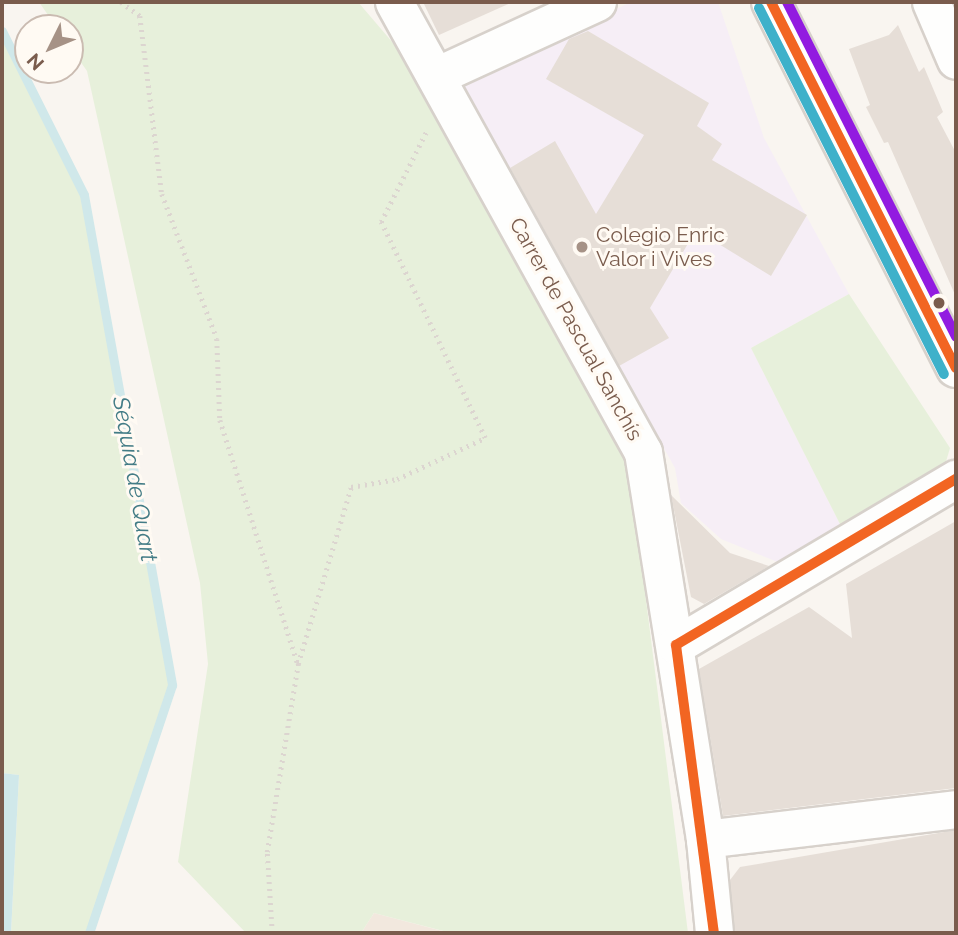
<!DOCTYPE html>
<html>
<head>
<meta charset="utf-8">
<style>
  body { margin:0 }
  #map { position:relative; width:958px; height:935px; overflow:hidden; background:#f9f5f0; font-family:Raleway,sans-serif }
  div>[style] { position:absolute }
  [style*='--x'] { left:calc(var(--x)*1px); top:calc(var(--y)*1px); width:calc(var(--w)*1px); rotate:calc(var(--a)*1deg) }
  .residential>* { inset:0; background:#f2e8de }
  .education>* { inset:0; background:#f6eef6 }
  .green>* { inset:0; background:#e7f0db }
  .water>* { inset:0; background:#d0e8ea }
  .stream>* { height:9px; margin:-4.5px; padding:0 4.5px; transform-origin:4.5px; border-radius:4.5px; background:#d0e8ea }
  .building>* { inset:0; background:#e6ded7 }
  .path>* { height:4.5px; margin-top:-2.25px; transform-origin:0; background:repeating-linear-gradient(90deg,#dcd5d0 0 2px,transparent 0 7px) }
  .roads { filter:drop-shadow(2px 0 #d7d1cb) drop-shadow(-2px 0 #d7d1cb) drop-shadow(0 2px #d7d1cb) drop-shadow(0 -2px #d7d1cb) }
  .street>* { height:37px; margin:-18.5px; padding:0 18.5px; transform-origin:18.5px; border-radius:18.5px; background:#fefefd }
  .secondary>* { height:38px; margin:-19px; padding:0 19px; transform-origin:19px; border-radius:19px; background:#fefefd }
  .bus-1>* { height:10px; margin:-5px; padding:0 5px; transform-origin:5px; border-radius:5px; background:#f26522 }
  .bus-2>* { height:10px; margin:-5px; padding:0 5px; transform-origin:5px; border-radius:5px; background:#3eb1ca }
  .bus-3>* { height:10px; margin:-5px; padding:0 5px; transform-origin:5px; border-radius:5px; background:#921be0 }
  .dots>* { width:19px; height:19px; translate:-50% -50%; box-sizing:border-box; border:4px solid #fffaf3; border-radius:50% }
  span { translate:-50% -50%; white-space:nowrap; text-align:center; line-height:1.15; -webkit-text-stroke:6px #fffaf3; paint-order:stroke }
  .poi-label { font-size:21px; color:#7a5c4d }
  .left { translate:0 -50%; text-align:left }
  .street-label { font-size:21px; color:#7a5c4d }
  .water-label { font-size:23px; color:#437c86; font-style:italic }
  .frame { position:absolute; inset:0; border:4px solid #7a5c4d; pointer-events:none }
  .north { position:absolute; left:14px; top:14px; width:70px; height:70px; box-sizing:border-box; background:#fffaf3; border:2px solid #cabbb1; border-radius:50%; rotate:227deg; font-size:19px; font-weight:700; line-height:28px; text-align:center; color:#7a5c4d }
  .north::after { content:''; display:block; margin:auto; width:24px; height:32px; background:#a69286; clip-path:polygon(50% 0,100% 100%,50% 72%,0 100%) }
</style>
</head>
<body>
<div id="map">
  <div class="residential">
    <i style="clip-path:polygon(374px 913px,450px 933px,361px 933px)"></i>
  </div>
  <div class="education">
    <i style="clip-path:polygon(631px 2px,718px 2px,764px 138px,849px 294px,751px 348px,842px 528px,780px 563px,721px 539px,681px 503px,675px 468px,460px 85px)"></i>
  </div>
  <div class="green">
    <i style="clip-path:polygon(39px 2px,358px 2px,411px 64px,628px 457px,688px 933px,451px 933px,374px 913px,361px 933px,246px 933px,178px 862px,208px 664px,200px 583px,87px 71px,70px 47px,70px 28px,57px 28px)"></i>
    <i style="clip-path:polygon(2px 38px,84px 195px,172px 685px,89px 933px,11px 933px,19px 775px,2px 773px)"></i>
    <i style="clip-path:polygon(849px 294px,950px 448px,942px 475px,842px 528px,751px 348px)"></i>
  </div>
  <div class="water">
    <i style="clip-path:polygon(2px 773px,19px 775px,11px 933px,2px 933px)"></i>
  </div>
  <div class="stream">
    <i style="--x:2;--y:31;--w:183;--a:63.4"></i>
    <i style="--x:84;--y:195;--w:498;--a:79.8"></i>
    <i style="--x:172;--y:685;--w:262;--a:108.5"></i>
  </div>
  <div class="building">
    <i style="clip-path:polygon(423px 2px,513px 2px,439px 35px)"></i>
    <i style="clip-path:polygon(898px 25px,919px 72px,924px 67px,943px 112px,937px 117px,956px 153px,956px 297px,888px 142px,884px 143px,866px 107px,870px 105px,849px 49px,889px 35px)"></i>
    <i style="clip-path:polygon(588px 31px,709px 103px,697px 126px,722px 144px,712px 160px,807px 215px,771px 276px,696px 230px,650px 308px,669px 338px,619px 366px,510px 168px,555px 141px,596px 214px,644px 135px,546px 79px,569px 39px)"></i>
    <i style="clip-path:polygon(671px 495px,730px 553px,769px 566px,704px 604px,691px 597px)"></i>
    <i style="clip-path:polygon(956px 521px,956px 788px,723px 816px,699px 669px,809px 607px,852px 638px,846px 584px)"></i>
    <i style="clip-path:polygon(956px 830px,956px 933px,735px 933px,730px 880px,740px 867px)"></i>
  </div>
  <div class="path">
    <i style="--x:121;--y:2;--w:24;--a:36"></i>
    <i style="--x:140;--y:16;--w:179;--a:83"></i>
    <i style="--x:162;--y:194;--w:155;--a:69.2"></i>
    <i style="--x:217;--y:339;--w:81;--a:87.9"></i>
    <i style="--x:220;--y:420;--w:256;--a:72.3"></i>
    <i style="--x:272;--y:933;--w:81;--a:-93.5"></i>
    <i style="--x:267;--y:852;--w:191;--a:-80.6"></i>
    <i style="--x:298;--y:664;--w:185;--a:-73.3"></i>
    <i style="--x:351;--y:487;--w:47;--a:-9.9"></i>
    <i style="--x:397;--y:479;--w:97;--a:-25"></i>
    <i style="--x:485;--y:438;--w:240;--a:-115.7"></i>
    <i style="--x:381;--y:222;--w:103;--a:-63.4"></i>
  </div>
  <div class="roads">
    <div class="street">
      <i style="--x:394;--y:2;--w:514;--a:61.04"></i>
      <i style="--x:643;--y:452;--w:392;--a:80.9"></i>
      <i style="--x:705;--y:839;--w:94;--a:84.5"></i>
      <i style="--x:931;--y:2;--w:63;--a:66.7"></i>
      <i style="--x:438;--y:75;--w:175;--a:-24.7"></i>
      <i style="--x:676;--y:645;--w:326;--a:-30.7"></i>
      <i style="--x:705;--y:839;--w:253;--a:-6.8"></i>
    </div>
    <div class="secondary">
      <i style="--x:771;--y:2;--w:410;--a:63.2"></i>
    </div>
  </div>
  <div class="bus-1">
    <i style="--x:771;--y:2;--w:410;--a:63.2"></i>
    <i style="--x:676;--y:645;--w:326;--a:-30.7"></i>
    <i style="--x:676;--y:645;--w:290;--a:82.5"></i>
  </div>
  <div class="bus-2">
    <i style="--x:759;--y:8;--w:410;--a:63.2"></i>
  </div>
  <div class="bus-3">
    <i style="--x:787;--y:2;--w:375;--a:63.2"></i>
  </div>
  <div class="dots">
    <i style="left:582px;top:247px;background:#a69286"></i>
    <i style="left:939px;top:303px;background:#7a5c4d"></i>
  </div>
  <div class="poi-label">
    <span class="left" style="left:596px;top:247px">Colegio Enric<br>Valor i Vives</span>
  </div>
  <div class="street-label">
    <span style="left:576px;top:329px;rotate:61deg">Carrer de Pascual Sanchís</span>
  </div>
  <div class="water-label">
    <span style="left:135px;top:479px;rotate:80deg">Séquia de Quart</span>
  </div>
  <div class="frame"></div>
  <div class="north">N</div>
</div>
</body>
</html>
